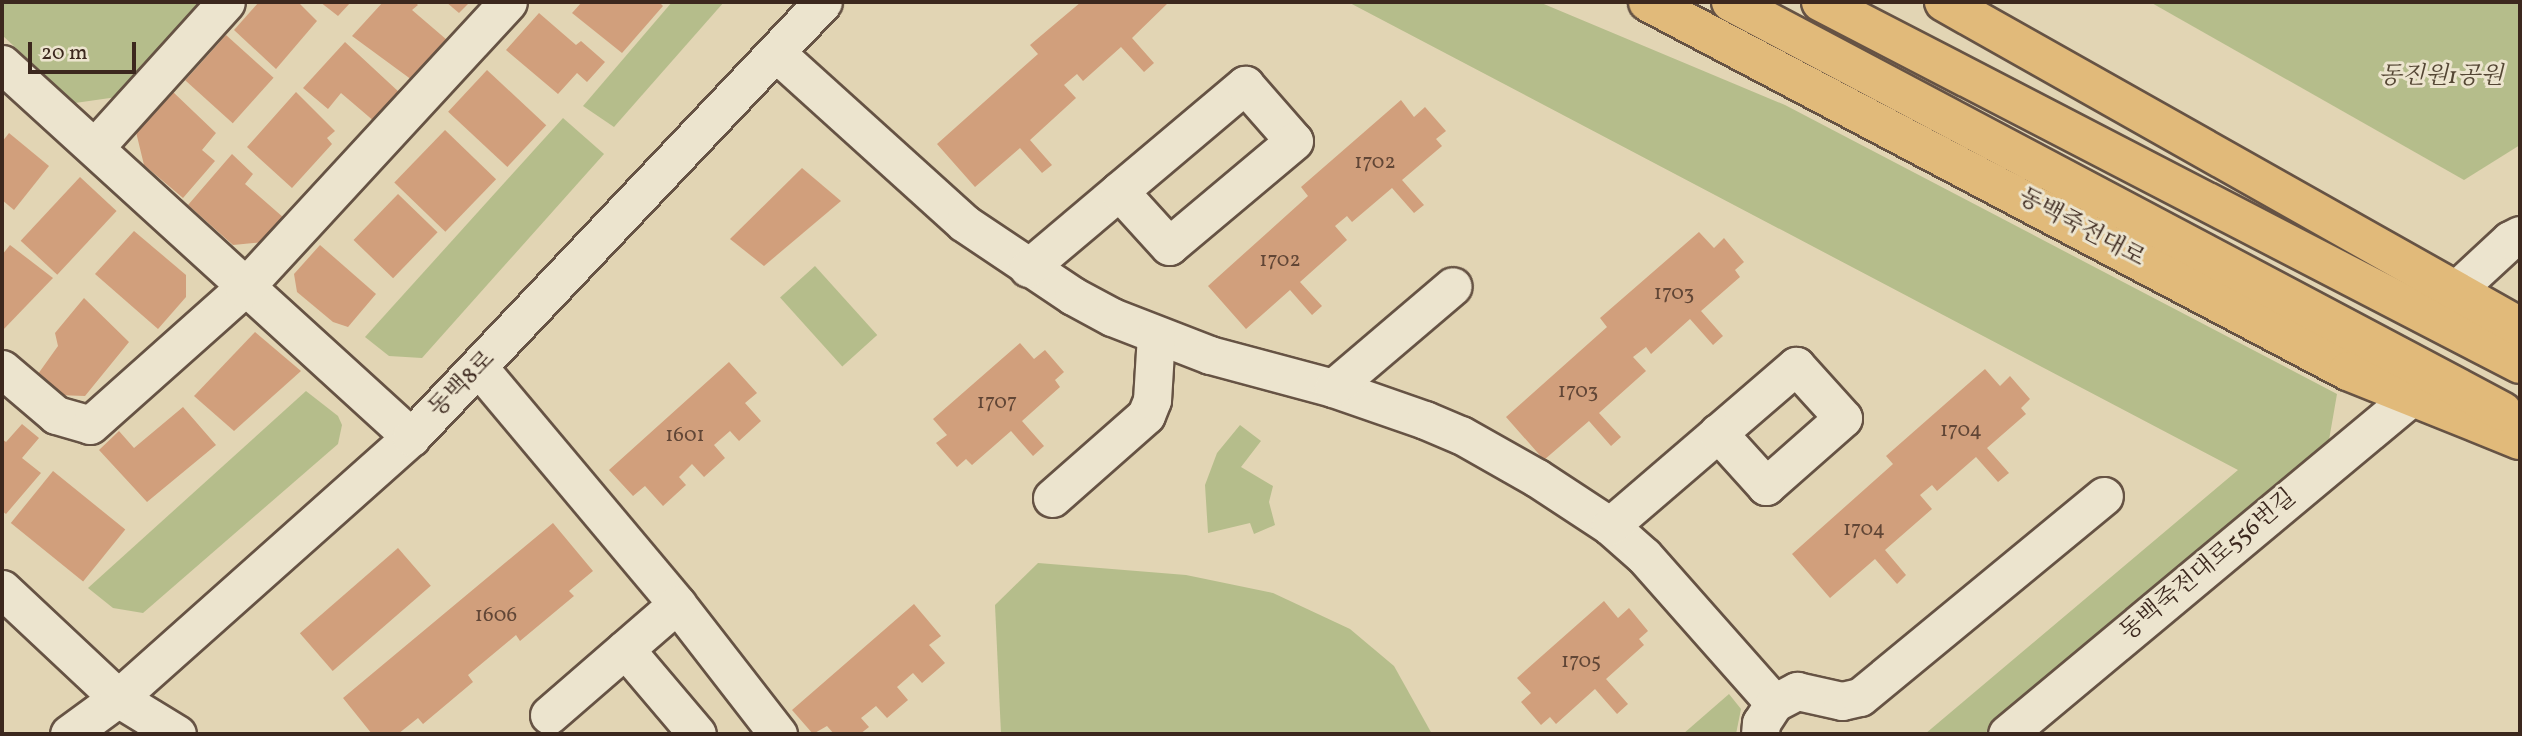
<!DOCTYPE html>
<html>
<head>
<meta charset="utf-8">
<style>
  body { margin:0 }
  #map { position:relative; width:2522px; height:736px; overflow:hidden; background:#e2d5b4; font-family:Vollkorn,"Noto Serif KR",serif }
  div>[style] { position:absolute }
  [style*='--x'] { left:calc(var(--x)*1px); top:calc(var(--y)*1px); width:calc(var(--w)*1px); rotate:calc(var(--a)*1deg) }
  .green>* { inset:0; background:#b5bd8b; transform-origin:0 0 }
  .building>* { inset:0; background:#d19f7c; transform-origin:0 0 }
  .roads { filter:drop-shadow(2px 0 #665344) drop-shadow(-2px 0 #665344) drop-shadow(0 2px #665344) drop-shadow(0 -2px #665344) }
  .minor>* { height:37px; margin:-18.5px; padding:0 18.5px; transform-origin:18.5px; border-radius:18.5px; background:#ece4ce }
  .major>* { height:38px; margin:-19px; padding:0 19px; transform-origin:19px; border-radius:19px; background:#e1ba7a }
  span { translate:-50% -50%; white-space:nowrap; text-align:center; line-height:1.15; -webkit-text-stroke:6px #ece4ce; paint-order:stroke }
  .number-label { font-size:21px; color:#614636 }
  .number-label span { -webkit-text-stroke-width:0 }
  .park-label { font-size:24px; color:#544634; font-style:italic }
  .street-label { font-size:24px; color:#3c281e }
  .frame { position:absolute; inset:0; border:4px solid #3c281e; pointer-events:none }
  .scale { position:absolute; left:28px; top:42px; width:108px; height:32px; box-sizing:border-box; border:4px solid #3c281e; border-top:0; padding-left:9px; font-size:21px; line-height:24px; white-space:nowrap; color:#3c281e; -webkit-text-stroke:5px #ece4ce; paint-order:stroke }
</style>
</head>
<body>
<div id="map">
  <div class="green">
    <i style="clip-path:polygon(2px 2px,203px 2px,117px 97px,75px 103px,2px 35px)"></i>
    <i style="clip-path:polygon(672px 2px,724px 2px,614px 127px,583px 106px)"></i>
    <i style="clip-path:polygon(1348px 2px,1539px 2px,1785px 105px,2337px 394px,2329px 440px,1984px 734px,1925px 734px,2238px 470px)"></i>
    <i style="clip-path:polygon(2150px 2px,2520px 2px,2520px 145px,2464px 180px)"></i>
    <i style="clip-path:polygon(563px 118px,604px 154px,422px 358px,389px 356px,365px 337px)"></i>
    <i style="left:815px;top:266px;width:93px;height:47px;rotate:48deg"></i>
    <i style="clip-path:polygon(306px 391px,338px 416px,342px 425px,338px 444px,143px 613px,113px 608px,88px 588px)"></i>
    <i style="clip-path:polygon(1240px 425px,1261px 441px,1241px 467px,1273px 486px,1269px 502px,1275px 525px,1254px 534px,1250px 523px,1208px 533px,1205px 485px,1217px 453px)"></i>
    <i style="clip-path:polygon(1038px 563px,1186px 575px,1273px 593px,1350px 629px,1394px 666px,1432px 734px,1001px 734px,995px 605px)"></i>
    <i style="clip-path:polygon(1729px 694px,1741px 709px,1736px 734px,1683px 734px)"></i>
  </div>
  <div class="building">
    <i style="clip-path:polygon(259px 2px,298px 2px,317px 21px,276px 69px,234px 30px)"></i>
    <i style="clip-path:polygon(320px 2px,351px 2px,338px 16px)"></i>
    <i style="clip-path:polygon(383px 2px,415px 2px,418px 5px,412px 10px,447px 40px,412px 80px,352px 36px)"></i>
    <i style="clip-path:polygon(446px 2px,470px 2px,459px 13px)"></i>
    <i style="clip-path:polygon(582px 2px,659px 2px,663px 6px,622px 53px,572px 13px)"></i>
    <i style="clip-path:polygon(1081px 2px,1169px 2px,1132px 38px,1154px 63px,1144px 72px,1121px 47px,1083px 81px,1077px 74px,1064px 85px,1076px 98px,1030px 140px,1052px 165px,1042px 173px,1020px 148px,975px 187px,937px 144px,1038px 54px,1030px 45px)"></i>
    <i style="clip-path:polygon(539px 13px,576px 45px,581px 41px,605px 62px,587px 82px,577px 73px,558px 94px,506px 50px)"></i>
    <i style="left:226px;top:35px;width:64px;height:61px;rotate:42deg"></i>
    <i style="clip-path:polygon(345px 42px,400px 93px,375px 122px,341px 93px,328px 109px,303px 88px)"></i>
    <i style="left:487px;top:70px;width:81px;height:57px;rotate:43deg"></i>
    <i style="clip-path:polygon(172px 91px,216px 133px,202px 150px,215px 161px,183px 198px,144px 165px,136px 132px)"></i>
    <i style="clip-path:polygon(296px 92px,335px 131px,327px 138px,332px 144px,292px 188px,247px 147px)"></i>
    <i style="clip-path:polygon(1401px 100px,1414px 117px,1425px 107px,1446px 131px,1436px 139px,1442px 146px,1402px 180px,1424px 205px,1414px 213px,1392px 188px,1352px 222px,1347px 216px,1335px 226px,1347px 240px,1300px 282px,1322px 306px,1312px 315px,1290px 290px,1246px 329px,1208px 286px,1308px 196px,1301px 187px)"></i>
    <i style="left:445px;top:130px;width:71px;height:73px;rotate:44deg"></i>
    <i style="clip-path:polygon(9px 133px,49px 166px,14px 210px,2px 200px,2px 142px)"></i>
    <i style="clip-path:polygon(232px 154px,253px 174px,245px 184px,284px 218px,264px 242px,233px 245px,188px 205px)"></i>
    <i style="clip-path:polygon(802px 168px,841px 201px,764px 266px,730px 239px)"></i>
    <i style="left:80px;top:177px;width:50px;height:87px;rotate:43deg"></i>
    <i style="left:398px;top:194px;width:55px;height:64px;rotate:44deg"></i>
    <i style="clip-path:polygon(134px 231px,186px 275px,186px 297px,158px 329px,95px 274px)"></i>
    <i style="clip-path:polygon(1699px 232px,1714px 248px,1724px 238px,1744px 262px,1735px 270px,1740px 277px,1701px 311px,1723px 336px,1713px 345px,1690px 319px,1651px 354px,1646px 347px,1633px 357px,1646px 371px,1599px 413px,1621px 437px,1611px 446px,1589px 421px,1544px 460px,1506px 417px,1607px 327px,1600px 318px)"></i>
    <i style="clip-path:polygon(10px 245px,53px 278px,2px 331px,2px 255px)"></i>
    <i style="clip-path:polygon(320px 245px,376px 294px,348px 327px,333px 322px,297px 292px,294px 274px)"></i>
    <i style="clip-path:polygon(84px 298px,129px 342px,85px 396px,57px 395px,38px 374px,58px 346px,55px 333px)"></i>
    <i style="clip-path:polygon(255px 332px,301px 371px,234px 431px,194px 396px)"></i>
    <i style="clip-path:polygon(1020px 343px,1034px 359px,1045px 350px,1064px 372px,1055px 380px,1060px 387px,1022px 421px,1044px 446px,1033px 456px,1011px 431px,972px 465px,966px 459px,957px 467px,936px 443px,947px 435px,933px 419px)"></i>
    <i style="clip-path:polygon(729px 362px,757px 393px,745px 403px,761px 421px,739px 441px,730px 431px,714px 445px,725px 458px,704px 477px,692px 464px,679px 477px,686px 485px,663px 506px,645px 486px,633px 496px,609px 470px)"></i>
    <i style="clip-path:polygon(1985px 369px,2000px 386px,2010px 376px,2030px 399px,2021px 408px,2026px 414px,1987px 448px,2009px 473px,1998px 482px,1976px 457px,1937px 491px,1932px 485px,1920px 495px,1932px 509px,1885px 550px,1906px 575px,1897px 584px,1875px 559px,1830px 598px,1792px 554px,1893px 464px,1886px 456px)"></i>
    <i style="clip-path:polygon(183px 407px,216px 445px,147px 502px,99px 450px,119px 431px,134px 448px)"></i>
    <i style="clip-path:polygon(22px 424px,39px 438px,22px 458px,41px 473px,6px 514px,2px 511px,2px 439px,6px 442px)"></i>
    <i style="left:53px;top:471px;width:93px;height:67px;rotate:39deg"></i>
    <i style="clip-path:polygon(553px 523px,593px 571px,569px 591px,574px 596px,520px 641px,516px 635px,468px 675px,473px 682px,423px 724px,418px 718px,398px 734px,372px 734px,343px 698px)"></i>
    <i style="left:398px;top:548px;width:50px;height:130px;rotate:49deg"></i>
    <i style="clip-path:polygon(1604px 601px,1618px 618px,1629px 608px,1648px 631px,1639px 639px,1644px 645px,1606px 679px,1628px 704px,1617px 714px,1595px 689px,1556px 724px,1550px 717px,1541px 725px,1521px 702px,1531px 693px,1517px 678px)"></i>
    <i style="clip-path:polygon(914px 604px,941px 636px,929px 645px,945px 663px,922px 683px,913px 673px,897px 687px,908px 700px,887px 718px,876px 706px,861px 718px,869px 727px,860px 734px,834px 734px,827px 726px,813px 734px,792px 710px)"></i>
  </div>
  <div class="roads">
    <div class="minor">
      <i style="--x:776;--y:53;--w:253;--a:42.1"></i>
      <i style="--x:964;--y:223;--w:131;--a:33.8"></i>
      <i style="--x:1073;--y:296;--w:44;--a:28.3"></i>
      <i style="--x:1112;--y:317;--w:105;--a:21.2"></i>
      <i style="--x:1210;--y:355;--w:127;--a:15"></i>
      <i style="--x:1333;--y:388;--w:97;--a:19.2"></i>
      <i style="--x:1425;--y:420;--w:39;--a:23"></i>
      <i style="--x:1461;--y:435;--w:87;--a:29.5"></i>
      <i style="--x:1537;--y:478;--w:87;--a:33.3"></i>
      <i style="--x:1610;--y:526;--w:45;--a:41.4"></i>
      <i style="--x:1644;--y:556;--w:196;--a:48.5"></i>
      <i style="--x:1774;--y:703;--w:26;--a:-28"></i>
      <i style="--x:1797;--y:691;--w:46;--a:12.5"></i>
      <i style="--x:1842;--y:701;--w:18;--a:-13"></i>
      <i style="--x:1860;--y:697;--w:316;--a:-39.5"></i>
      <i style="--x:2;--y:64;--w:554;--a:42.36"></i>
      <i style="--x:95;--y:147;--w:195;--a:-47.9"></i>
      <i style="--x:1028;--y:268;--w:119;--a:-40.2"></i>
      <i style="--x:1119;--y:191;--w:165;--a:-40.1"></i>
      <i style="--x:1245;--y:85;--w:74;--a:48.8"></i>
      <i style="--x:1294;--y:141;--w:163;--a:140"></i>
      <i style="--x:1169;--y:246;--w:74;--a:-132.3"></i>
      <i style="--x:2457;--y:289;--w:72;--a:-42.8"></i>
      <i style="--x:2510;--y:240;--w:11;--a:-27"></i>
      <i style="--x:2;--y:369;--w:71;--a:40.4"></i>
      <i style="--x:56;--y:415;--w:35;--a:16"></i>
      <i style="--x:90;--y:425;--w:206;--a:-41.7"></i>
      <i style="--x:244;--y:288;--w:389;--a:-47.3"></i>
      <i style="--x:480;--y:369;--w:307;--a:50"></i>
      <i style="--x:677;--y:604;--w:165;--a:52.2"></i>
      <i style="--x:1333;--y:388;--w:157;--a:-40.4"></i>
      <i style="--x:1052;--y:498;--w:125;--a:-41.4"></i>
      <i style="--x:1146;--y:415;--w:16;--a:-68"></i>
      <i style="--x:1152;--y:400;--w:65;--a:-86.5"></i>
      <i style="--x:1610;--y:526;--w:143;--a:-40.7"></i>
      <i style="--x:1718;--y:433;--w:103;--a:-40.7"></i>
      <i style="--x:1796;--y:366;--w:70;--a:47.9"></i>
      <i style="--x:1843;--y:418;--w:103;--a:138.6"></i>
      <i style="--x:1766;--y:486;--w:72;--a:-132.2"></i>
      <i style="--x:2;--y:589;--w:159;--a:43.2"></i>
      <i style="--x:118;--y:698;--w:69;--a:31.4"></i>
      <i style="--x:625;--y:649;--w:111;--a:49.7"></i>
      <i style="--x:549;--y:715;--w:169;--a:-40.9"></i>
      <i style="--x:69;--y:734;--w:61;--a:-36.3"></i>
      <i style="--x:118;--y:698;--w:392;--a:-41.7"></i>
      <i style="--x:411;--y:437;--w:599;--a:-46.56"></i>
      <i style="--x:1760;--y:734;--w:11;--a:-85"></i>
      <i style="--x:1761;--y:723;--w:24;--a:-57"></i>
      <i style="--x:2007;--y:734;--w:525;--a:-39.82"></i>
    </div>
    <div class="major">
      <i style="--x:1648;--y:2;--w:791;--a:27.8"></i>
      <i style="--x:2348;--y:371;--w:185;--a:21.9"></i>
      <i style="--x:1731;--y:2;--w:873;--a:27.95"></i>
      <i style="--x:1821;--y:2;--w:787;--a:27.38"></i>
      <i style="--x:1944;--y:2;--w:661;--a:29.43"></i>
    </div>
  </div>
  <div class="number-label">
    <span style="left:1375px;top:163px">1702</span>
    <span style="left:1280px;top:261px">1702</span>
    <span style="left:1674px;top:294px">1703</span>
    <span style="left:1578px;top:392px">1703</span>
    <span style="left:997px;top:403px">1707</span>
    <span style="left:1961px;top:431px">1704</span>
    <span style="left:685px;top:436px">1601</span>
    <span style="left:1864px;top:530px">1704</span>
    <span style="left:496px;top:616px">1606</span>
    <span style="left:1581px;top:662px">1705</span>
  </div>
  <div class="park-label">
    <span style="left:2441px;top:78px">동진원1공원</span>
  </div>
  <div class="street-label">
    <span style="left:2081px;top:229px;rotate:28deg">동백죽전대로</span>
    <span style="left:463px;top:385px;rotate:-45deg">동백8로</span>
    <span style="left:2209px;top:566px;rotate:-40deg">동백죽전대로556번길</span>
  </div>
  <div class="frame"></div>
  <div class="scale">20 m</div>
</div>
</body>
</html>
